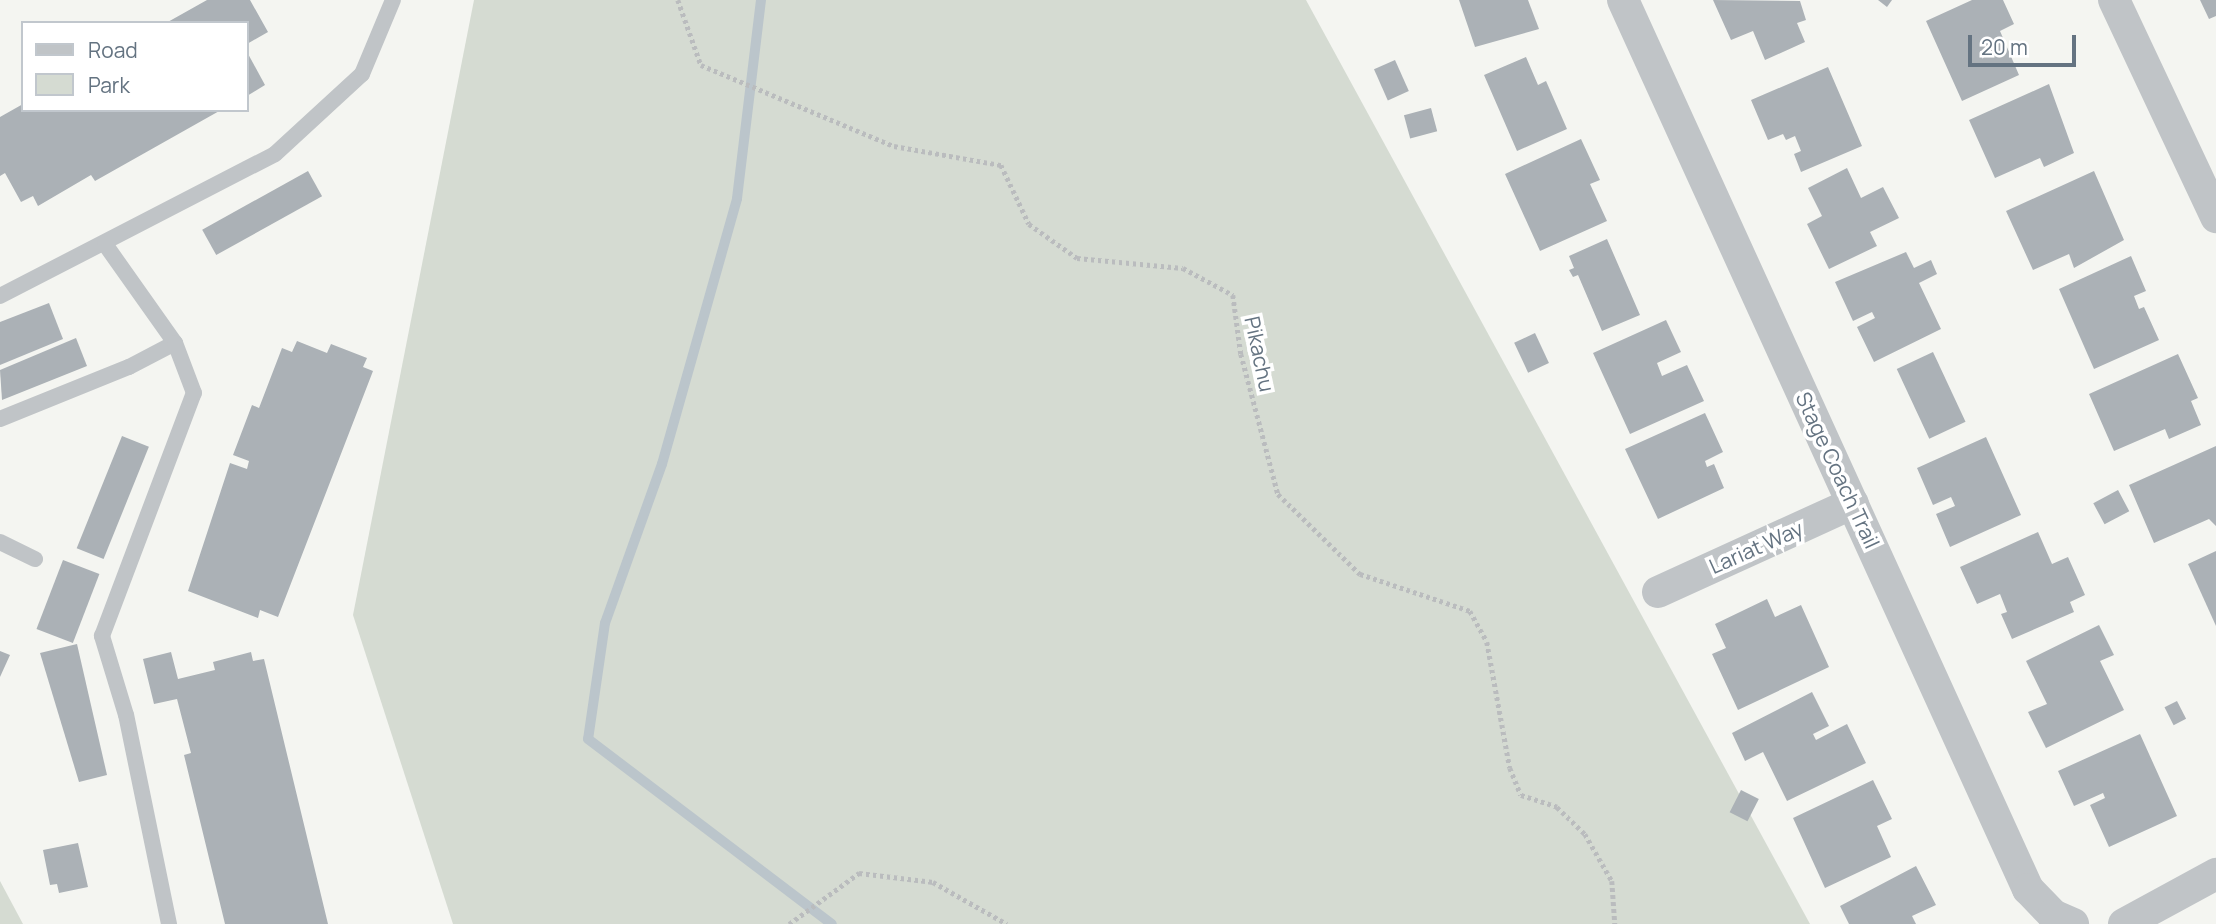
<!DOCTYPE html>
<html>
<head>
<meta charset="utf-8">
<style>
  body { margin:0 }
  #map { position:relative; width:2216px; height:924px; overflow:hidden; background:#f4f5f1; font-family:Manrope,sans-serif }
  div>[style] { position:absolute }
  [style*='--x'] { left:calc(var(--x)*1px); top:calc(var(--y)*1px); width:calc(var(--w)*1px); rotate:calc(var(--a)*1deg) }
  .green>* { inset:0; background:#d5dbd2 }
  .stream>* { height:10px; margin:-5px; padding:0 5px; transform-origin:5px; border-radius:5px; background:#bbc5cb }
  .building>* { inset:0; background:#abb1b6; transform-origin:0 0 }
  .path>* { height:4.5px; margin-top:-2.25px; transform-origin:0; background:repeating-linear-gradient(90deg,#babcbe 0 3.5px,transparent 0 7px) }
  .service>* { height:16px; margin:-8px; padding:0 8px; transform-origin:8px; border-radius:8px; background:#c0c4c7 }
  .minor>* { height:32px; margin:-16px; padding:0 16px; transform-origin:16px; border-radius:16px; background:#c0c4c7 }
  span { translate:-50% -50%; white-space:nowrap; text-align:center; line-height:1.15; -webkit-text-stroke:7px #fff; paint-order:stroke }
  .street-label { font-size:21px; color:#647381 }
  .legend { position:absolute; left:21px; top:21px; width:228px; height:91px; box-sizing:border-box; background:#fff; border:2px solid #c1c7cd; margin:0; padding:9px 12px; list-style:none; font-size:21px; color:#647381 }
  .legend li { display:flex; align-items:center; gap:14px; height:35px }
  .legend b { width:35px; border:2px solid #c1c7cd }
  .scale { position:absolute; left:1968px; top:35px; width:108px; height:32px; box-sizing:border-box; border:4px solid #647381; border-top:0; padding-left:9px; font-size:21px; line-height:24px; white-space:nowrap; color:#647381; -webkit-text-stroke:5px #fff; paint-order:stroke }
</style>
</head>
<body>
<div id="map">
  <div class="green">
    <i style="clip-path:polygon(474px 0,1306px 0,1810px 924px,453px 924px,353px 615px)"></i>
    <i style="clip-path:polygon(0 881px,23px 924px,0 924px)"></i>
  </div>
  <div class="stream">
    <i style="--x:761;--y:0;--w:200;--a:96.9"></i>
    <i style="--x:737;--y:199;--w:275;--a:105.8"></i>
    <i style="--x:662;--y:464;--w:169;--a:109.7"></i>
    <i style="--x:605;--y:623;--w:117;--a:98.3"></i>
    <i style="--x:588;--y:739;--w:306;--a:37.2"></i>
  </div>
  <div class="building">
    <i style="clip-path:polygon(207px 0,250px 0,268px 32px,247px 44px,247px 23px,166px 23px)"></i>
    <i style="clip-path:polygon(1459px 0,1528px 0,1539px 29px,1475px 47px)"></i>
    <i style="clip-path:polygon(1713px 0,1800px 1px,1806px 20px,1797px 23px,1805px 42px,1765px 60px,1753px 31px,1731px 40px)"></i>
    <i style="clip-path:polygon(1878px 0,1892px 0,1887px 7px)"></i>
    <i style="clip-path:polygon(1972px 0,2003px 0,2014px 24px,2000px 31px,2019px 75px,1962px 101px,1926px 21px)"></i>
    <i style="clip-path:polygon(2200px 0,2216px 0,2216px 16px,2209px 19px)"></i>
    <i style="clip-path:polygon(247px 52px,265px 85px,247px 96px)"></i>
    <i style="clip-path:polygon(1526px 57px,1538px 85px,1546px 81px,1567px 129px,1517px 151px,1484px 75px)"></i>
    <i style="left:1395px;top:60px;width:34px;height:23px;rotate:66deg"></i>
    <i style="clip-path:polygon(1828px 67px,1862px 146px,1801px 172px,1794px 154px,1801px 151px,1795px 136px,1786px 140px,1783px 134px,1768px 140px,1751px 100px)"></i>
    <i style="clip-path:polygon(2049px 84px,2074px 153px,2044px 167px,2040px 158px,1995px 178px,1969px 120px)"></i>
    <i style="clip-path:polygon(23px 104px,23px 110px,221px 110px,95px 181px,91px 175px,38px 206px,33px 196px,21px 202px,5px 173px,0 176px,0 117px)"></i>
    <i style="left:1431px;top:108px;width:24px;height:28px;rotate:75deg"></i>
    <i style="clip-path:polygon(1581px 139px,1600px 180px,1590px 184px,1607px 221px,1540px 251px,1505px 174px)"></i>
    <i style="clip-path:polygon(1847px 168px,1861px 198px,1883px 187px,1899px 218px,1870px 232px,1877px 246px,1829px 269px,1807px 224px,1822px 216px,1808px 188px)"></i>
    <i style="left:308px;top:171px;width:29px;height:121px;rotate:61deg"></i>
    <i style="clip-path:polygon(2094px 171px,2124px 240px,2074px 268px,2069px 254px,2033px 270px,2006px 211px)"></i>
    <i style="clip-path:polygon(1607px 239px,1640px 315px,1602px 331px,1578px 275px,1573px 277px,1569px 270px,1574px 268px,1569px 256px)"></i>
    <i style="clip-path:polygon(1906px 252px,1914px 268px,1931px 260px,1937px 274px,1919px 283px,1941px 329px,1874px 362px,1857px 327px,1875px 318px,1872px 312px,1853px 321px,1835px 282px)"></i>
    <i style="clip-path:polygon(2131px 256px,2146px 291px,2134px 296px,2139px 309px,2144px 307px,2159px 340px,2094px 369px,2059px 289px)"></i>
    <i style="clip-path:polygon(49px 303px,63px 339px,0 365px,0 322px)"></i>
    <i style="clip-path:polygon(1666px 320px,1681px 352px,1657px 363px,1662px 376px,1687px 365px,1704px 401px,1630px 434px,1593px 353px)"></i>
    <i style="left:1535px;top:333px;width:33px;height:23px;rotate:65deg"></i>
    <i style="clip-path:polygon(76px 338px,87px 366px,2px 400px,0 370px)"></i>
    <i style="clip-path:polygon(297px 341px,327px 353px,331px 344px,367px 358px,363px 367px,373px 371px,278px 617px,260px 610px,258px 618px,188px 591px,230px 463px,247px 469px,249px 461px,233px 455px,252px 405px,259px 408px,282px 348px,292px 352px)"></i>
    <i style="left:1933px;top:352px;width:77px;height:40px;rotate:65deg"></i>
    <i style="clip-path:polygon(2178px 354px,2198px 398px,2191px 401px,2201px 425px,2169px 439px,2165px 429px,2114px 451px,2089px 394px)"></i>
    <i style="clip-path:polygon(1705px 413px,1723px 452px,1705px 461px,1707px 467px,1714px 464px,1724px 488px,1658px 519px,1625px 449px)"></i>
    <i style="left:122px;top:436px;width:29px;height:121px;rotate:22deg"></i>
    <i style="clip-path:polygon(1986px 437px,2021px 515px,1950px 547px,1936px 514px,1955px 506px,1951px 497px,1933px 505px,1917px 468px)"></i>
    <i style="clip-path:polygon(2216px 446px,2216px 526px,2209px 519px,2154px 543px,2129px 485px)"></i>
    <i style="left:2118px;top:490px;width:24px;height:28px;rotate:62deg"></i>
    <i style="clip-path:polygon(2038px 532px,2052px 564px,2068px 557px,2085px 595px,2070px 602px,2074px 612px,2012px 639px,2001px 614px,2007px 612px,2000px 594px,1977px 604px,1960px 567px)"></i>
    <i style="clip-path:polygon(2216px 551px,2216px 626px,2188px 564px)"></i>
    <i style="left:63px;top:560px;width:39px;height:74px;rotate:21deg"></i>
    <i style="clip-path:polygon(1767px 599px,1775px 617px,1801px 605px,1829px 667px,1738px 710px,1712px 654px,1726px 648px,1715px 624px)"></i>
    <i style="clip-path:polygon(2099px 625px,2114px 655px,2100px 661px,2124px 710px,2046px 748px,2028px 712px,2047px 704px,2026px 661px)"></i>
    <i style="clip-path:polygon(77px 644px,107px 775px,79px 782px,40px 653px)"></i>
    <i style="clip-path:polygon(0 651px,10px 655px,0 677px)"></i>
    <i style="clip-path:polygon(171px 652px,178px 679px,215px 670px,213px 662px,251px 652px,253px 661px,264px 659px,328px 924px,225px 924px,184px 755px,191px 753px,177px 699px,154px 704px,143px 659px)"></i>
    <i style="clip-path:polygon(1812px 692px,1829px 726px,1813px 734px,1816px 740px,1847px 724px,1866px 763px,1787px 801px,1763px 752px,1745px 761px,1732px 733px)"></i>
    <i style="left:2177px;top:701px;width:20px;height:14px;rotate:63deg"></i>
    <i style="clip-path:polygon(2140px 734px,2177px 816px,2109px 847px,2090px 805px,2105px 798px,2103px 793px,2074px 806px,2058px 771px)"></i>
    <i style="clip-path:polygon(1873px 780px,1892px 819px,1877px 826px,1891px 857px,1825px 888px,1793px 818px)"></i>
    <i style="left:1741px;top:790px;width:20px;height:25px;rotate:27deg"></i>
    <i style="clip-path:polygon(78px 843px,88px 887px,59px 893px,57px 884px,50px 885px,43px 850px)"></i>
    <i style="clip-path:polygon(1916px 866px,1936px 905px,1912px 916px,1916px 924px,1849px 924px,1840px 906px)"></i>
  </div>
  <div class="path">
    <i style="--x:678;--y:0;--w:69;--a:70.5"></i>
    <i style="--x:701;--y:65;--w:209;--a:22.8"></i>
    <i style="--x:894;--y:146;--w:109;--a:10.1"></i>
    <i style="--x:1001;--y:165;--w:65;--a:64.6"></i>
    <i style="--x:1029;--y:224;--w:59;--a:35.3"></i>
    <i style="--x:1077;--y:258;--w:106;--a:5.4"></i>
    <i style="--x:1183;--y:268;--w:57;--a:28.4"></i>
    <i style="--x:1233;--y:295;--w:60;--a:82.3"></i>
    <i style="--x:1241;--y:354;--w:145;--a:75.2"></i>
    <i style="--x:1278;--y:494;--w:115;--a:44.3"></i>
    <i style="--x:1360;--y:574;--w:116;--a:18.6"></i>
    <i style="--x:1470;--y:611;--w:35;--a:61"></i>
    <i style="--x:1487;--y:642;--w:128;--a:79.7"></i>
    <i style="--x:1510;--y:768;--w:29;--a:68"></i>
    <i style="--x:1521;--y:795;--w:38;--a:18"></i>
    <i style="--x:1557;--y:807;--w:39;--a:44"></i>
    <i style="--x:1585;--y:834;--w:54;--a:60.1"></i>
    <i style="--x:1612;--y:881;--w:43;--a:86"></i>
    <i style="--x:789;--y:924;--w:87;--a:-36.1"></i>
    <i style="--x:859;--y:873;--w:75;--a:6.9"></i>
    <i style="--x:933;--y:882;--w:85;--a:29.6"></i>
  </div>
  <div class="service">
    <i style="--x:0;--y:296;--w:309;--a:-27.3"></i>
    <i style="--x:275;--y:154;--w:118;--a:-42.6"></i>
    <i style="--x:362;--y:74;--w:80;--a:-67.3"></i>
    <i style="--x:0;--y:419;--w:139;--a:-22"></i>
    <i style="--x:129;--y:367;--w:52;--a:-27.6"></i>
    <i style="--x:175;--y:343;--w:121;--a:-125.3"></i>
    <i style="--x:0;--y:542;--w:39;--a:26"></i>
    <i style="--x:169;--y:924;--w:213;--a:-101.6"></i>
    <i style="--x:126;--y:715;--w:83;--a:-106.9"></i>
    <i style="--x:102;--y:636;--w:260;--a:-69.3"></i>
    <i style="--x:194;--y:393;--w:53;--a:-110.8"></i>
  </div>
  <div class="minor">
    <i style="--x:1623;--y:0;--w:977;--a:65.51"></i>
    <i style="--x:2028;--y:889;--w:36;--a:46"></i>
    <i style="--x:2053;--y:915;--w:22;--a:24"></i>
    <i style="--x:2114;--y:0;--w:240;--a:64.8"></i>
    <i style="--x:1658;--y:592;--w:214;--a:-24.5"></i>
    <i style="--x:2124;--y:924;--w:105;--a:-28.5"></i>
  </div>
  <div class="street-label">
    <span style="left:1260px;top:354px;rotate:78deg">Pikachu</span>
    <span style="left:1838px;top:470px;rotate:65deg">Stage Coach Trail</span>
    <span style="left:1756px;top:547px;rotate:-24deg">Lariat Way</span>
  </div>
  <ul class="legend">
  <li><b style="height:9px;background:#c0c4c7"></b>Road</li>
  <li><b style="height:19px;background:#d5dbd2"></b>Park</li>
  </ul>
  <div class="scale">20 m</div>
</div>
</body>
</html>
